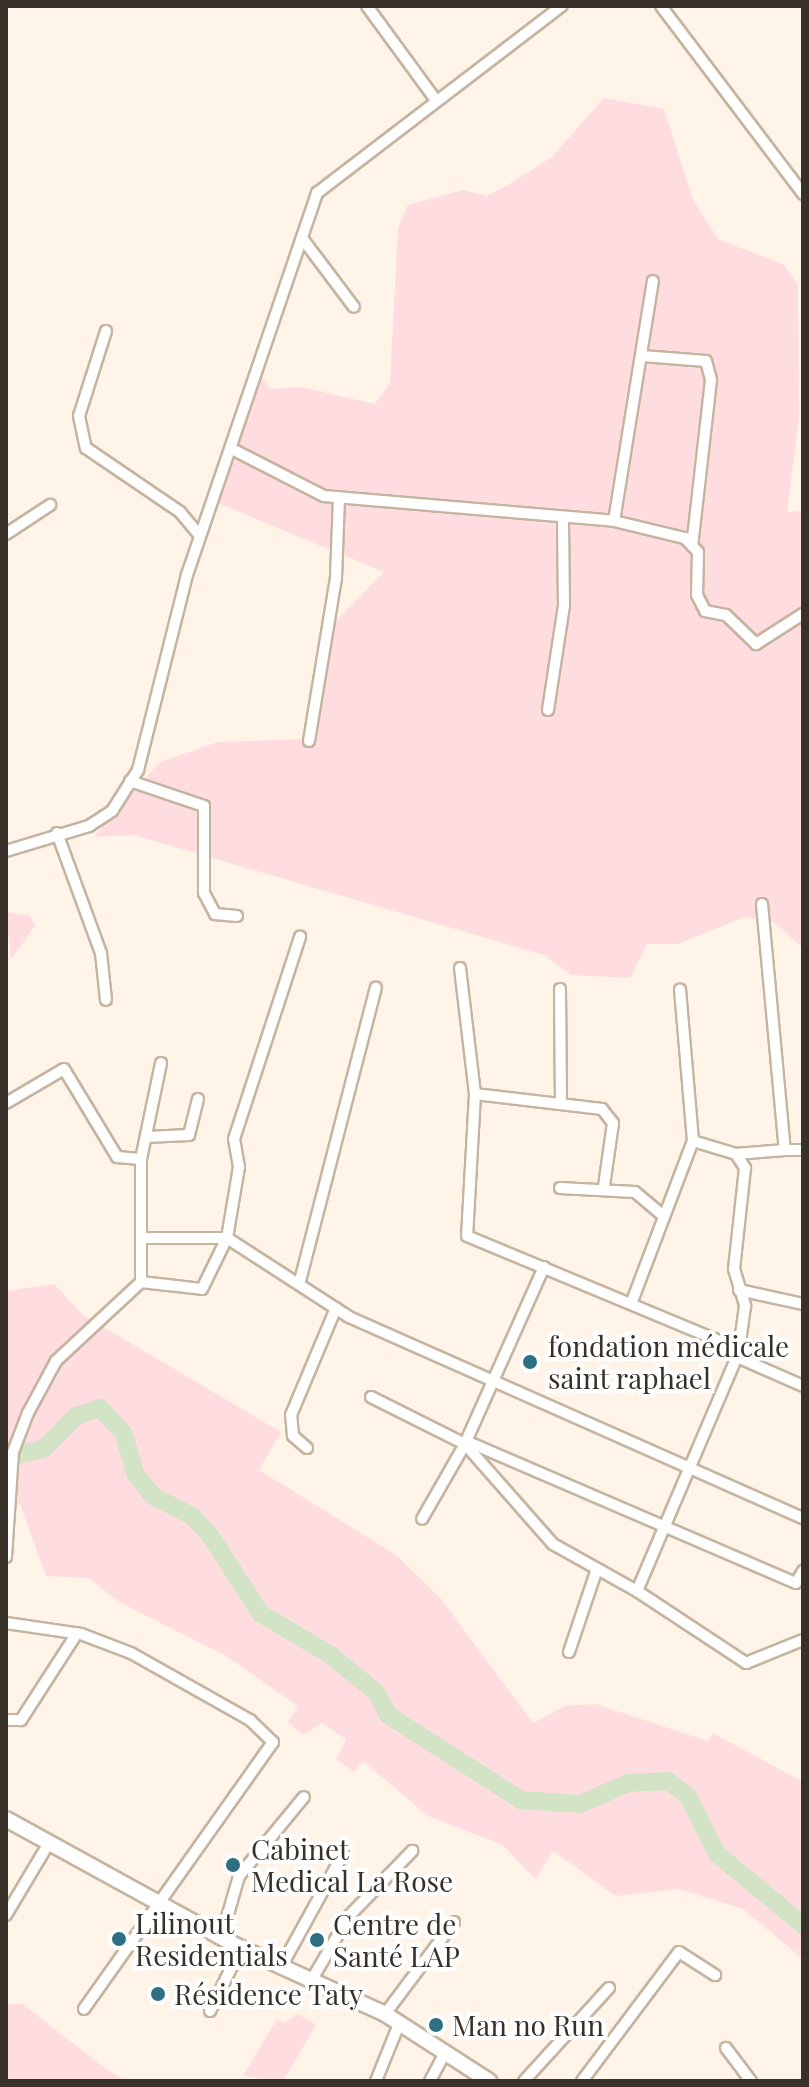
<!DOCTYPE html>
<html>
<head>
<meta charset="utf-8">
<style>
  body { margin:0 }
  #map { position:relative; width:809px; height:2087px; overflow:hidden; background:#fff4e7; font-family:"Playfair Display",serif }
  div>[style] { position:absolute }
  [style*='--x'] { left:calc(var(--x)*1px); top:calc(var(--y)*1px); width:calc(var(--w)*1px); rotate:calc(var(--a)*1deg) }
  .green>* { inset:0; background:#ffdcdf }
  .river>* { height:18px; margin:-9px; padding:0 9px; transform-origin:9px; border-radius:9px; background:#d2e4c5 }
  .roads { filter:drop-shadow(2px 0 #c5b4a0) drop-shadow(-2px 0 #c5b4a0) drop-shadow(0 2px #c5b4a0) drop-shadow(0 -2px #c5b4a0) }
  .street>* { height:10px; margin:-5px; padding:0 5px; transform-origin:5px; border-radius:5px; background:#fff }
  .secondary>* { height:14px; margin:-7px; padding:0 7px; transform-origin:7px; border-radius:7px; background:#fff }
  .dots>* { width:22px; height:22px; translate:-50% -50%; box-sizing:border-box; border:4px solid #fff; border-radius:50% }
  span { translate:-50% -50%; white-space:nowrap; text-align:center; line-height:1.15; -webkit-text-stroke:8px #fff; paint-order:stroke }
  .poi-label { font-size:28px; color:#383129 }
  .left { translate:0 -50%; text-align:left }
  .frame { position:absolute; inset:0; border:8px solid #383129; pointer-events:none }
</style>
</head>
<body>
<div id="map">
  <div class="green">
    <i style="clip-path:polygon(604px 98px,664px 109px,693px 200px,718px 239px,784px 265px,798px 284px,799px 418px,787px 512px,803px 511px,803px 948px,773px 922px,744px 917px,678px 944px,647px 944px,630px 978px,571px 975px,544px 955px,134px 835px,94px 837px,160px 762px,218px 742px,309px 739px,325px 632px,384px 572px,213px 501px,261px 377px,271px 389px,301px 387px,375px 404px,390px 383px,398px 228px,408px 205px,463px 190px,487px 196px,508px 185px,552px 157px)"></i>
    <i style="clip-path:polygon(6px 912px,30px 916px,35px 926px,11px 959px)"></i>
    <i style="clip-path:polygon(54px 1284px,83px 1315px,281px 1432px,259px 1470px,396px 1555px,441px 1599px,533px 1723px,565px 1706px,595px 1704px,708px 1741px,713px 1733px,803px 1782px,803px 1959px,743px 1909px,679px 1889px,616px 1896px,553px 1851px,535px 1879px,503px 1845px,428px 1816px,363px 1761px,354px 1772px,336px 1759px,346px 1739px,322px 1723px,303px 1735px,288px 1722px,298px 1706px,226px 1656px,119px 1602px,89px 1578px,46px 1576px,20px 1504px,6px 1510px,6px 1291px)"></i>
    <i style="clip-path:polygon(21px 2003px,105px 2068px,125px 2081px,6px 2081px,6px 2005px)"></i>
    <i style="clip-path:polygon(298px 2014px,316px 2025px,283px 2081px,243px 2076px,277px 2019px,284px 2023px)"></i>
  </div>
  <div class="river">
    <i style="--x:17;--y:1455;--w:27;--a:-13"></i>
    <i style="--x:43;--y:1449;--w:47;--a:-45"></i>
    <i style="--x:76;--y:1416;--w:25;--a:-18"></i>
    <i style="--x:100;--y:1408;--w:35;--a:47"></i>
    <i style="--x:124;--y:1434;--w:41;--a:74.2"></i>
    <i style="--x:135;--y:1473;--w:29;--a:52"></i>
    <i style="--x:153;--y:1496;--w:44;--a:27.1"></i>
    <i style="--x:192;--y:1516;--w:26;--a:47"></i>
    <i style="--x:210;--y:1535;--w:94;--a:57.2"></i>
    <i style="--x:261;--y:1614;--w:79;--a:30.5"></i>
    <i style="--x:329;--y:1654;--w:60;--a:39"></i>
    <i style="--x:376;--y:1692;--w:26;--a:62"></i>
    <i style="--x:388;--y:1715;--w:158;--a:32.6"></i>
    <i style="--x:521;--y:1800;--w:59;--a:3.9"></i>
    <i style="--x:580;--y:1804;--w:52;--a:-23.6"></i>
    <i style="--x:628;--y:1783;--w:40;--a:-2.9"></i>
    <i style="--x:668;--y:1781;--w:25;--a:37"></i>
    <i style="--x:688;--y:1796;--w:65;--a:63.4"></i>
    <i style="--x:717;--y:1854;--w:112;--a:39.5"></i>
  </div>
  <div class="roads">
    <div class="street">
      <i style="--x:367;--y:6;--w:115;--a:53.8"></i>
      <i style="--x:661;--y:6;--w:236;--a:52.9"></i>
      <i style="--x:302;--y:238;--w:86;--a:53"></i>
      <i style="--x:106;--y:331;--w:89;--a:107.6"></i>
      <i style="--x:79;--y:416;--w:33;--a:78"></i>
      <i style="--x:86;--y:448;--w:114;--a:34.2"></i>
      <i style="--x:180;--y:512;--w:31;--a:50"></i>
      <i style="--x:642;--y:356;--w:64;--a:4.5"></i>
      <i style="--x:706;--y:361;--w:20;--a:75"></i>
      <i style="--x:711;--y:380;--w:167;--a:96.5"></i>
      <i style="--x:232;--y:449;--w:103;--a:27.1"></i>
      <i style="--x:324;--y:496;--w:291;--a:4.9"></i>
      <i style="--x:614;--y:521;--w:73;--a:13.5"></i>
      <i style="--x:685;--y:538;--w:19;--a:47"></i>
      <i style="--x:698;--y:552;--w:43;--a:91.3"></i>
      <i style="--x:697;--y:595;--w:18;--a:63"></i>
      <i style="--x:705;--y:611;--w:21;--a:11"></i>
      <i style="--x:726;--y:615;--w:42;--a:44"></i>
      <i style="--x:756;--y:644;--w:56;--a:-32.6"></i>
      <i style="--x:614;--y:521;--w:243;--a:-80.8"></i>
      <i style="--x:6;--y:534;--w:53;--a:-33.4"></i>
      <i style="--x:548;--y:710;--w:106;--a:-81.3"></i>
      <i style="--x:564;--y:605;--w:86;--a:-90.7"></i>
      <i style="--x:309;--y:741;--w:165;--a:-80.6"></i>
      <i style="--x:336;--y:578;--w:81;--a:-87.9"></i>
      <i style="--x:130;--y:781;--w:78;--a:18.7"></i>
      <i style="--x:204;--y:806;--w:87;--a:90"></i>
      <i style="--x:204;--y:893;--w:24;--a:62"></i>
      <i style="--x:215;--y:914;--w:22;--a:5"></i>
      <i style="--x:57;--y:833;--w:128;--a:69.9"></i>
      <i style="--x:101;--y:953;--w:47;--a:83.9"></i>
      <i style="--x:6;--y:851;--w:87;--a:-16.8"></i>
      <i style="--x:89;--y:826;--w:27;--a:-33"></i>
      <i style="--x:112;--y:811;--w:49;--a:-57.6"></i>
      <i style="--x:138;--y:770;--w:201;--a:-75.9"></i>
      <i style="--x:187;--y:575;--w:404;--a:-71.2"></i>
      <i style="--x:317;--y:193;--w:308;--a:-37.4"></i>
      <i style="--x:762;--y:904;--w:247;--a:84.7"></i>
      <i style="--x:785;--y:1150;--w:18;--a:0"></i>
      <i style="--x:460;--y:968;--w:127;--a:83.2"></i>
      <i style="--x:475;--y:1094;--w:142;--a:93.2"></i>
      <i style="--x:467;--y:1236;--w:295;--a:22.6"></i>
      <i style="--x:739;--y:1349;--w:8;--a:104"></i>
      <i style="--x:737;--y:1357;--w:72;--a:23.7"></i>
      <i style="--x:560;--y:989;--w:111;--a:89.5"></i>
      <i style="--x:475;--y:1094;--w:128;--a:6.7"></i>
      <i style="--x:602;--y:1109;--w:18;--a:52"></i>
      <i style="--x:613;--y:1123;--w:64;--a:98.1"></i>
      <i style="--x:6;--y:1103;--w:67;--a:-30.4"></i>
      <i style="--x:64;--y:1069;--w:103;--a:58.9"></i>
      <i style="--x:117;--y:1157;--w:24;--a:5"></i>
      <i style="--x:146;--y:1137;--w:43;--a:-2.7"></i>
      <i style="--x:189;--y:1135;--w:37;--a:-76"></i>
      <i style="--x:693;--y:1141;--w:45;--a:16.8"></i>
      <i style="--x:736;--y:1154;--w:17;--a:57"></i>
      <i style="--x:745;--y:1168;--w:102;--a:96.2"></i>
      <i style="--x:734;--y:1269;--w:39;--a:73"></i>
      <i style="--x:745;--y:1306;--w:43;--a:97.9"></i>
      <i style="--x:736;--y:1154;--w:49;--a:-4.7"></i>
      <i style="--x:560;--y:1188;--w:75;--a:3.1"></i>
      <i style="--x:635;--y:1192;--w:34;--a:40"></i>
      <i style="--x:146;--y:1238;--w:81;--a:0"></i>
      <i style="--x:227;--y:1238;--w:145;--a:32.9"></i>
      <i style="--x:349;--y:1317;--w:497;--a:23.9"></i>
      <i style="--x:544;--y:1267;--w:194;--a:114.1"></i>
      <i style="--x:465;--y:1444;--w:133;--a:48.7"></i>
      <i style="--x:553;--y:1544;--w:96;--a:29.2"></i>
      <i style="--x:637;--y:1591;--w:254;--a:-66.9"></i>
      <i style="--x:300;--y:1281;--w:303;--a:-75.5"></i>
      <i style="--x:141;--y:1282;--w:61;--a:6.5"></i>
      <i style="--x:202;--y:1289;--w:57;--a:-63.9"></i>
      <i style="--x:227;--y:1238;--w:72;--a:-80.4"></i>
      <i style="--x:239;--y:1167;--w:28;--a:-100"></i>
      <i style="--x:234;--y:1139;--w:213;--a:-71.9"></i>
      <i style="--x:739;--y:1290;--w:66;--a:12.3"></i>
      <i style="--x:631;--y:1304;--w:174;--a:-69.2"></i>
      <i style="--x:693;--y:1141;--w:152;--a:-94.9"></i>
      <i style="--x:371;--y:1397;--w:105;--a:26.6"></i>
      <i style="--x:465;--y:1444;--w:86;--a:119.8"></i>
      <i style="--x:466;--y:1441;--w:359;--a:23.3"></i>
      <i style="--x:796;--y:1583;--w:14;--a:-60"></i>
      <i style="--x:307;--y:1448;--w:18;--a:-139"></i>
      <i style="--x:293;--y:1436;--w:21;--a:-95"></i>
      <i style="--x:291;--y:1415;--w:116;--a:-67.2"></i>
      <i style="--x:6;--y:1557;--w:105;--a:-86.2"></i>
      <i style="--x:13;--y:1452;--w:42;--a:-69"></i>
      <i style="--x:28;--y:1413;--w:59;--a:-61.7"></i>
      <i style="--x:56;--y:1361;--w:116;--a:-42.9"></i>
      <i style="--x:141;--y:1282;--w:123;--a:-90"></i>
      <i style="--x:141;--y:1159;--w:98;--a:-78.2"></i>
      <i style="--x:637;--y:1591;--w:131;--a:33.4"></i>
      <i style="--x:746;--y:1663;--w:61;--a:-22"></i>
      <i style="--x:6;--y:1623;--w:76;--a:8.3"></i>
      <i style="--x:81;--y:1634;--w:53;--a:20.8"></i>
      <i style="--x:131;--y:1653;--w:137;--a:29.4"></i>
      <i style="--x:250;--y:1720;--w:32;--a:44"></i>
      <i style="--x:273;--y:1742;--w:327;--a:125.3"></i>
      <i style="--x:569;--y:1652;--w:84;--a:-71.4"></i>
      <i style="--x:6;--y:1720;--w:15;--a:0"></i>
      <i style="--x:21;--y:1720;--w:103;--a:-57.2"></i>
      <i style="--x:6;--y:1915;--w:84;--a:-59.2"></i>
      <i style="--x:222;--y:1935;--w:61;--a:-73.9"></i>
      <i style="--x:239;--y:1876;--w:102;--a:-50.6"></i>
      <i style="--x:281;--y:1967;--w:129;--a:-61.2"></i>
      <i style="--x:311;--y:1981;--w:75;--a:-59.7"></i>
      <i style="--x:349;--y:1916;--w:91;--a:-45.9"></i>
      <i style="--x:210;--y:2011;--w:70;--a:-63.8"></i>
      <i style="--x:385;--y:2014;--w:115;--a:-53.1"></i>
      <i style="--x:726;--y:2048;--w:41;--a:52.9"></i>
      <i style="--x:376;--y:2081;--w:61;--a:-68"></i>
      <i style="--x:430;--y:2081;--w:34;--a:-62"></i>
      <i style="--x:524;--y:2081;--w:126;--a:-47.6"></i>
      <i style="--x:582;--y:2081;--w:161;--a:-53.1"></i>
      <i style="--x:679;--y:1952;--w:43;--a:32.6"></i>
    </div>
    <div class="secondary">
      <i style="--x:6;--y:1819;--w:268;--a:28.8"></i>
      <i style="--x:241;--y:1948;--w:158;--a:24.6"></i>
      <i style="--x:385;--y:2014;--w:124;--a:32.8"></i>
    </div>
  </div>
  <div class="dots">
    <i style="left:530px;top:1362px;background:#2e6f82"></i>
    <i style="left:233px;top:1865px;background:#2e6f82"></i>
    <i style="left:119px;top:1939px;background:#2e6f82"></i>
    <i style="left:317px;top:1940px;background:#2e6f82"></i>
    <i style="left:158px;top:1994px;background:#2e6f82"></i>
    <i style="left:436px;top:2025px;background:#2e6f82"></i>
  </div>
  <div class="poi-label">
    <span class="left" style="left:548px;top:1362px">fondation médicale<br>saint raphael</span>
    <span class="left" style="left:251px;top:1865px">Cabinet<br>Medical La Rose</span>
    <span class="left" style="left:135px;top:1939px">Lilinout<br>Residentials</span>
    <span class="left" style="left:333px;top:1940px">Centre de<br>Santé LAP</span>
    <span class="left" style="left:174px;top:1994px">Résidence Taty</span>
    <span class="left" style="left:452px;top:2025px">Man no Run</span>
  </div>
  <div class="frame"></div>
</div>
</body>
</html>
